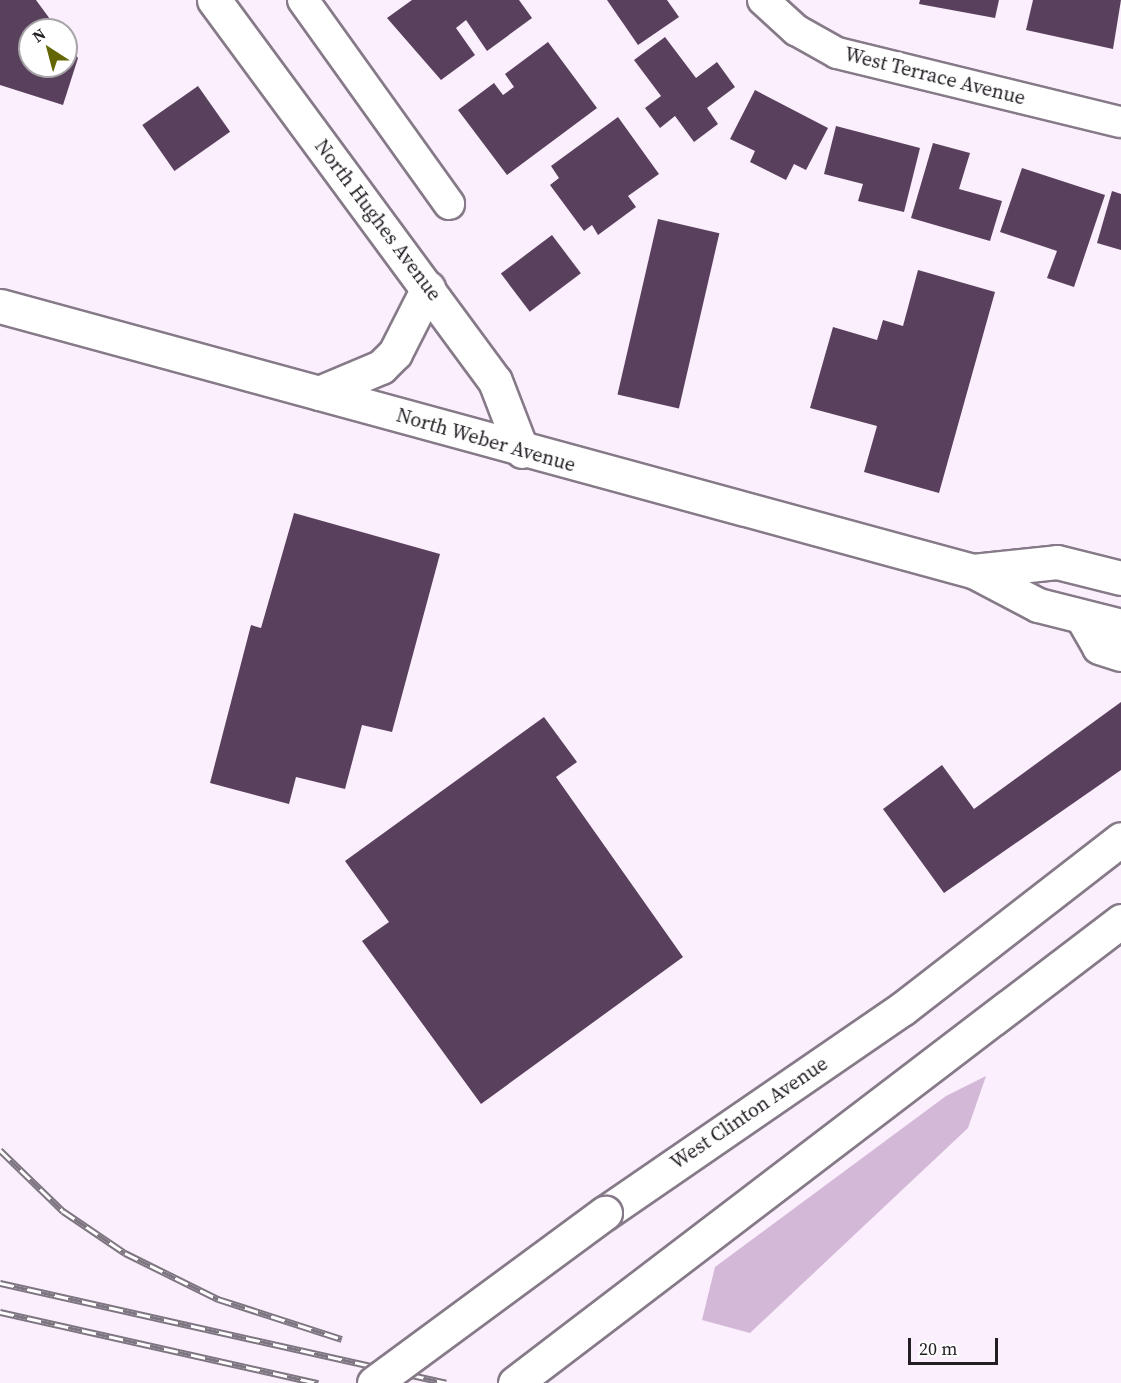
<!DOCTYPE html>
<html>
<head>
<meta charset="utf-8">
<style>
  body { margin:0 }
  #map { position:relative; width:1121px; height:1383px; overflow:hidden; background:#fbeefd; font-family:"Source Serif 4",serif }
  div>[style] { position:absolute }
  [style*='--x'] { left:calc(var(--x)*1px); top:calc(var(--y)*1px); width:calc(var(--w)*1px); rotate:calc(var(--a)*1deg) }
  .green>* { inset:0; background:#d3b8d7 }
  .building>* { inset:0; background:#59405d; transform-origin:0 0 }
  .roads { filter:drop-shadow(2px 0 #867a88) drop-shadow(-2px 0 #867a88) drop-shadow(0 2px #867a88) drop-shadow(0 -2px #867a88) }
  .minor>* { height:30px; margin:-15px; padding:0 15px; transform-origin:15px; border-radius:15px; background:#fff }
  .tertiary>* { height:33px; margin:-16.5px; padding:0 16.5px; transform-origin:16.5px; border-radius:16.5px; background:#fff }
  .secondary>* { height:33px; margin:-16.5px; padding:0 16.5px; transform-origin:16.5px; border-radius:16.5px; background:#fff }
  .rail>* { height:7px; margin-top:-3.5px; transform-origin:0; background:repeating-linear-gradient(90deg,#fff 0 14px,#7d757f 0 28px); box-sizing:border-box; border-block:2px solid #7d757f }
  .bridges { filter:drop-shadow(2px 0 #867a88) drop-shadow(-2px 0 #867a88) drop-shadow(0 2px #867a88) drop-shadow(0 -2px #867a88) }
  .secondary-bridge>* { height:33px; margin:-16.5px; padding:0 16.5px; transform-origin:16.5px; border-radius:16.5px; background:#fff }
  span { translate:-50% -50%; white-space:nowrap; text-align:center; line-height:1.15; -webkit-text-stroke:6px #fff; paint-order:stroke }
  .street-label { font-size:20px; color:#231e24 }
  .north { position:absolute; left:18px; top:18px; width:60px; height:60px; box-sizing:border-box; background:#fff; border:2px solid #a7a5a7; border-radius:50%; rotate:324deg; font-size:16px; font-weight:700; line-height:24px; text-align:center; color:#231e24 }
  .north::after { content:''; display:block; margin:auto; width:21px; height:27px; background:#636602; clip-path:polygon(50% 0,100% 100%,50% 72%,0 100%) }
  .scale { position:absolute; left:908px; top:1338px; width:90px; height:27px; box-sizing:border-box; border:3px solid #231e24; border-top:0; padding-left:8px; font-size:18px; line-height:21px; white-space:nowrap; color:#231e24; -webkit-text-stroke:4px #fff; paint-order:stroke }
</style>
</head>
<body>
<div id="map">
  <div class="green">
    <i style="clip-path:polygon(986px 1076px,968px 1128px,750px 1333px,702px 1320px,715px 1267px,946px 1096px)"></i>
  </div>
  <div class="building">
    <i style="clip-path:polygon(0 0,36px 0,58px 30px,30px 30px,30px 66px,66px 66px,66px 42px,78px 58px,63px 105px,0 85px)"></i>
    <i style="clip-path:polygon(412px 0,519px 0,532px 18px,487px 51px,466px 20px,456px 28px,475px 55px,441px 80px,387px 18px)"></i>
    <i style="clip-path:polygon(607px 0,667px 0,679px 17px,638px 45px)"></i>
    <i style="clip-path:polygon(920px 0,999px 0,995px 18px,919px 4px)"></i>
    <i style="clip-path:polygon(1033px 0,1121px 0,1113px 49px,1026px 30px)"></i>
    <i style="clip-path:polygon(665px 37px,696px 78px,717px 62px,735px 87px,707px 108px,718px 124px,694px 142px,675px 116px,660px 128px,645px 108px,661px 96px,634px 60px)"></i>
    <i style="clip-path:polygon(548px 42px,597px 108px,507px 175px,458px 110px,494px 83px,503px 95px,514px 87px,505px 74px)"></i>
    <i style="left:198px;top:86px;width:56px;height:68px;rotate:55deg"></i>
    <i style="clip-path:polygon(755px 90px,828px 128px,806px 170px,794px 164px,786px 180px,750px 162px,755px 151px,730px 139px)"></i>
    <i style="clip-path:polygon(618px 117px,659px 174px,628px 196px,636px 207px,598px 235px,592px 225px,584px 231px,550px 185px,559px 178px,551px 166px)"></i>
    <i style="clip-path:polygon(836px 126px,920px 148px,904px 212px,858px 201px,863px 184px,824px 174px)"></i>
    <i style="clip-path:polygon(933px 143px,970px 153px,959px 189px,1002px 201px,990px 241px,911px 218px)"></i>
    <i style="clip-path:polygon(1022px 168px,1105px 195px,1074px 287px,1047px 278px,1057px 251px,1000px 232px)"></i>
    <i style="clip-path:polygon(1112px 191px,1121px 194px,1121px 250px,1097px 243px)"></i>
    <i style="left:658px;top:219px;width:63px;height:180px;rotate:13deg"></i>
    <i style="left:552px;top:235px;width:48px;height:64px;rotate:53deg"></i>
    <i style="clip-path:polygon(918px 270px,995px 292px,939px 493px,864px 472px,877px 426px,810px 408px,833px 327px,877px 340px,883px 320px,903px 326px)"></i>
    <i style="clip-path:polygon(294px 513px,440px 554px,392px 732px,362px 725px,345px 789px,296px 777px,289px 804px,210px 783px,251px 625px,261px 628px)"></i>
    <i style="clip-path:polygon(1121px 702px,1121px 770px,944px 893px,883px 809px,942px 765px,974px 809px)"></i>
    <i style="clip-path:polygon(544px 717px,577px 762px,556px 777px,683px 957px,481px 1104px,362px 941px,389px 922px,345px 861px)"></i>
  </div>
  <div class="roads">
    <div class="minor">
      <i style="--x:303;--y:0;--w:251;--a:54.4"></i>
      <i style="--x:763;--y:0;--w:45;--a:42.3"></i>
      <i style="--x:796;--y:30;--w:47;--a:29.3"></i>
      <i style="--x:837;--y:53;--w:292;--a:13.7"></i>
    </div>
    <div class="tertiary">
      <i style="--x:214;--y:0;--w:473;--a:53.6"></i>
      <i style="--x:495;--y:381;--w:75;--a:68.9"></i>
    </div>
    <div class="secondary">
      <i style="--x:0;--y:306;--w:1008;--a:15.24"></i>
      <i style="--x:973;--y:571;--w:73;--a:27.6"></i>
      <i style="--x:1038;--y:605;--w:86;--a:14.2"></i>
      <i style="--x:319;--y:393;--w:67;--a:-22.8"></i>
      <i style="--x:381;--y:367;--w:20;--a:-45"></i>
      <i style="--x:395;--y:353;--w:73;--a:-63.1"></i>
      <i style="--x:973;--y:571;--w:84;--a:-6.1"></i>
      <i style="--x:1057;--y:562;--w:66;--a:14"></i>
      <i style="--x:1082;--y:617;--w:34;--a:60"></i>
      <i style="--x:1099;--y:647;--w:23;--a:18"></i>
      <i style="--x:605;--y:1213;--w:360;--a:-34.5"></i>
      <i style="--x:902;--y:1009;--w:277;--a:-37.8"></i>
      <i style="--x:515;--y:1383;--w:762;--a:-37.32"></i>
    </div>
  </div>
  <div class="rail">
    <i style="--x:0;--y:1150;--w:88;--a:44.1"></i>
    <i style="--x:63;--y:1211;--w:75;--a:34.1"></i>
    <i style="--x:125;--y:1253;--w:104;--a:26.3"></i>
    <i style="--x:218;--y:1299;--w:130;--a:17.9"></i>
    <i style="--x:0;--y:1283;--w:457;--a:12.6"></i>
    <i style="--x:0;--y:1312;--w:326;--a:12.6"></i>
  </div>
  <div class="bridges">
    <div class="secondary-bridge">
      <i style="--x:374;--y:1383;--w:287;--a:-36.4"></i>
    </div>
  </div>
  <div class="street-label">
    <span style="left:935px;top:76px;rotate:14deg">West Terrace Avenue</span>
    <span style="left:378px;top:220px;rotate:53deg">North Hughes Avenue</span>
    <span style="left:486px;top:440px;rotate:16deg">North Weber Avenue</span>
    <span style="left:749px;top:1113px;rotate:-34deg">West Clinton Avenue</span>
  </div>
  <div class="north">N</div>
  <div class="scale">20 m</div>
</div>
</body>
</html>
